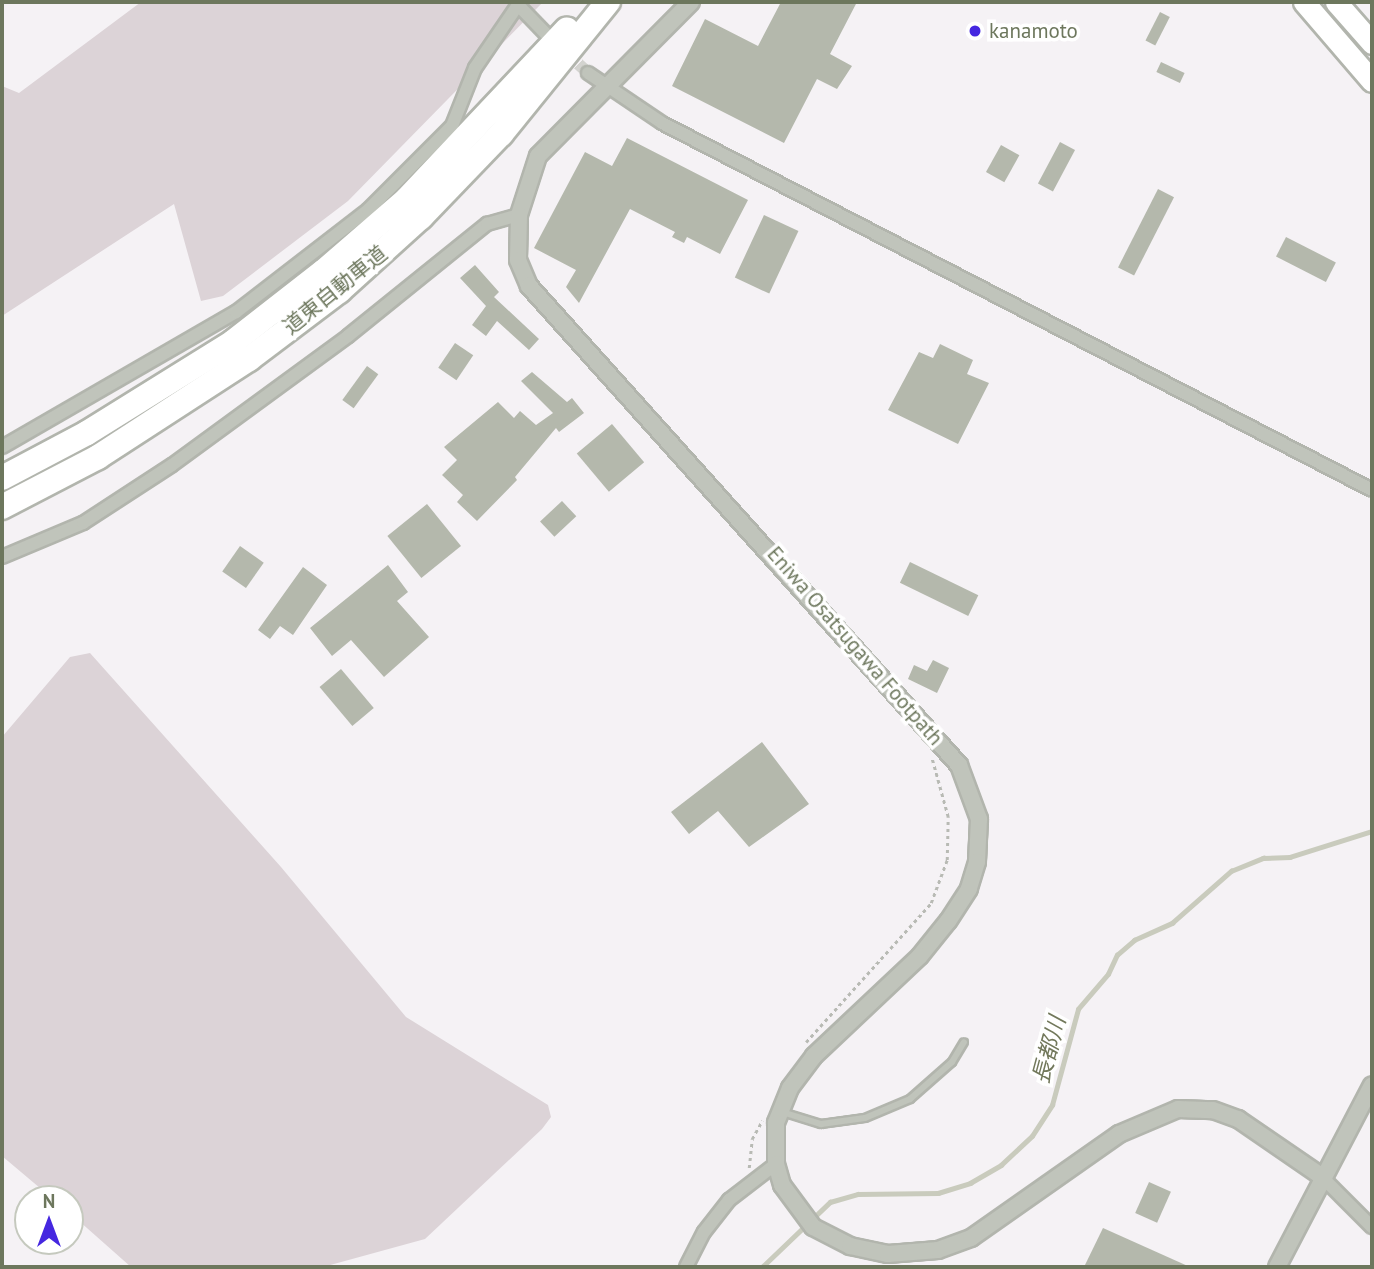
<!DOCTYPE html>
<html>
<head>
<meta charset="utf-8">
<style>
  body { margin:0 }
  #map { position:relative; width:1374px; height:1269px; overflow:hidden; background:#f5f2f5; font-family:"PT Sans","Noto Sans JP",sans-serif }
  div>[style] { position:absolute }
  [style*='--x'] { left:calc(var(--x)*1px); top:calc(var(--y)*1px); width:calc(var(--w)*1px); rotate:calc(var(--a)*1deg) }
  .green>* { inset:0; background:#dcd3d7 }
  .stream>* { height:4.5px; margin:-2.25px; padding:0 2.25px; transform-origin:2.25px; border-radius:2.25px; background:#c9cbbd }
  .building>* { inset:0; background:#b4b8ac; transform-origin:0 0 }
  .minor-tunnel>* { height:12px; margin-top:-6px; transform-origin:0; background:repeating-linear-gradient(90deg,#d3d3cf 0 12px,transparent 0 18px) }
  .path>* { height:2.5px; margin-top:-1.25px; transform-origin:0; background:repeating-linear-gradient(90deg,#b8bab4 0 3.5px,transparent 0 7px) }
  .roads { filter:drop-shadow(2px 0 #b2b5ad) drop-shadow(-2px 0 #b2b5ad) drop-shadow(0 2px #b2b5ad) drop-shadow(0 -2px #b2b5ad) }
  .service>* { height:6px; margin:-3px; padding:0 3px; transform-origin:3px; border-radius:3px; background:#c0c4bb }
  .minor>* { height:12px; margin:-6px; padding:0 6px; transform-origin:6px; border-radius:6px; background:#c0c4bb }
  .tertiary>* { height:16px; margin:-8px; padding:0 8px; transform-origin:8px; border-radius:8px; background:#c0c4bb }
  .trunk>* { height:21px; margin:-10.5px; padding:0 10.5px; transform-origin:10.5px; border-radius:10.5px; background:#fff }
  .motorway>* { height:24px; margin:-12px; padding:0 12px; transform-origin:12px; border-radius:12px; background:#fff }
  .dots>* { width:19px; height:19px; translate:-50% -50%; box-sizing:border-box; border:4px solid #fff; border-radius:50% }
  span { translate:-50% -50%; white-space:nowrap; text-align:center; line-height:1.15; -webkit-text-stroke:7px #fff; paint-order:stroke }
  .poi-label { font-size:21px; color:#6d775d }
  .left { translate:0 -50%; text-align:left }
  .street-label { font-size:21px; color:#6d775d }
  .water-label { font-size:23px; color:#72785b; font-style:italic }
  .frame { position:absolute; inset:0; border:4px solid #6d775d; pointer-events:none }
  .north { position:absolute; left:14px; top:1185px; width:70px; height:70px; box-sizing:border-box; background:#fff; border:2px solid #c5c9be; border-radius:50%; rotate:0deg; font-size:19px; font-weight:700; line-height:28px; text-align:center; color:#6d775d }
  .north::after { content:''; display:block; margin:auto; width:24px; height:32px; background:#4527e0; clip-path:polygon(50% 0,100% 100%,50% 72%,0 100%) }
</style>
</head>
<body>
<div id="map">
  <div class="green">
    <i style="clip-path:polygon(141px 2px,543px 2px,348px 201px,223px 296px,201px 301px,174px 204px,2px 316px,2px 86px,19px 93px)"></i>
    <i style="clip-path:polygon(90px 653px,281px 867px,406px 1017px,548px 1105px,551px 1117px,542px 1129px,425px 1239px,323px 1267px,131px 1267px,70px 1213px,70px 1199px,53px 1199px,2px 1156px,2px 737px,70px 657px)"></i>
  </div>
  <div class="stream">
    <i style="--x:762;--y:1267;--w:94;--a:-43.7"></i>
    <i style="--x:830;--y:1202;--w:29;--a:-16"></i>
    <i style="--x:858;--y:1194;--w:80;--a:-0.7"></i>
    <i style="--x:938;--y:1193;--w:34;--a:-17"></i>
    <i style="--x:970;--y:1183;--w:36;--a:-30"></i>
    <i style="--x:1001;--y:1165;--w:42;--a:-43.1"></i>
    <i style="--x:1032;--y:1136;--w:37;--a:-57"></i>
    <i style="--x:1052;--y:1105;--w:99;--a:-74.8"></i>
    <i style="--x:1078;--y:1009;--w:46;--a:-49.4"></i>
    <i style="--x:1108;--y:974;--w:21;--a:-65"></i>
    <i style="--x:1117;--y:955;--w:23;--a:-41"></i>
    <i style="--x:1134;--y:940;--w:42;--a:-24.1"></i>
    <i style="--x:1172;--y:923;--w:79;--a:-41.4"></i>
    <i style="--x:1231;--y:871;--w:35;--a:-22"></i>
    <i style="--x:1263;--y:858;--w:27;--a:-2"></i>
    <i style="--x:1290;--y:857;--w:86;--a:-17.6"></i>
  </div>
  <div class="building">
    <i style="clip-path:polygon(781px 2px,857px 2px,830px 54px,852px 66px,837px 89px,817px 79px,784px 143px,672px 86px,705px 19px,758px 46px)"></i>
    <i style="left:1160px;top:12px;width:11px;height:32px;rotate:27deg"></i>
    <i style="left:1161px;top:62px;width:26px;height:11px;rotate:25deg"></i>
    <i style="clip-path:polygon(627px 138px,748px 200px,720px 254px,687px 237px,684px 243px,672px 237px,675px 232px,630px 209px,579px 303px,566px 287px,576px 270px,534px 248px,585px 152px,612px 166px)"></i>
    <i style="left:1060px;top:142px;width:17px;height:47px;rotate:28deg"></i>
    <i style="left:1001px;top:145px;width:21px;height:31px;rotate:29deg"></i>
    <i style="left:1158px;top:189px;width:18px;height:88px;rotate:27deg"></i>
    <i style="left:764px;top:215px;width:38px;height:69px;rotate:25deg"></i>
    <i style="left:1286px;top:237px;width:56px;height:22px;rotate:27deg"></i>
    <i style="clip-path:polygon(475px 265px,499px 292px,494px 297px,539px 339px,529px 350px,497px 321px,486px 336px,472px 325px,486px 306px,460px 278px)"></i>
    <i style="left:455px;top:343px;width:22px;height:30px;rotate:34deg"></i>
    <i style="clip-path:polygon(940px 344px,973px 360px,967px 374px,989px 383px,958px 444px,888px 410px,919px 352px,933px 358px)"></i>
    <i style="left:367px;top:366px;width:14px;height:42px;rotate:36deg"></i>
    <i style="clip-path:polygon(532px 372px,567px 402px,572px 398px,584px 413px,559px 432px,556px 428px,515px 477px,517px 480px,477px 521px,457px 502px,463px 495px,442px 475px,457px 460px,444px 447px,498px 402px,514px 418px,520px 411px,536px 425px,553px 413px,521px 381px)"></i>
    <i style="left:612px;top:424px;width:50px;height:46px;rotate:50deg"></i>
    <i style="left:562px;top:501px;width:21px;height:30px;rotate:47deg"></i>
    <i style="left:427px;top:504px;width:54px;height:51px;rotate:51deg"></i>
    <i style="left:240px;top:546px;width:29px;height:31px;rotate:35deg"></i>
    <i style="left:910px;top:562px;width:76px;height:23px;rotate:26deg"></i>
    <i style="clip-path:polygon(388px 565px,408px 592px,397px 601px,429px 637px,384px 677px,351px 640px,332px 656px,310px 628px)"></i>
    <i style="clip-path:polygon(303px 567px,327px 585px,293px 635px,280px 626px,270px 639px,258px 630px)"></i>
    <i style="clip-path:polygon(933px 660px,949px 668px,937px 693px,908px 679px,914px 665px,927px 671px)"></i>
    <i style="left:341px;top:669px;width:51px;height:28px;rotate:50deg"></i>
    <i style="clip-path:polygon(762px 742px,809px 804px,749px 847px,718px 811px,689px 834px,671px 812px)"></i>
    <i style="left:1149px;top:1182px;width:24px;height:34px;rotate:24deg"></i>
    <i style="clip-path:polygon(1103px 1228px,1190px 1267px,1084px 1267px)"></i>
  </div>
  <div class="minor-tunnel">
    <i style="--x:565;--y:52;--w:31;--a:42"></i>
  </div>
  <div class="path">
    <i style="--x:806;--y:1042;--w:187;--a:-48"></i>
    <i style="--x:931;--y:903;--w:46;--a:-69.6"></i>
    <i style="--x:947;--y:860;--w:43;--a:-88.7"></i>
    <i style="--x:948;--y:817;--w:60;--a:-105.4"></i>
    <i style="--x:749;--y:1168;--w:29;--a:-84"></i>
    <i style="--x:752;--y:1139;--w:21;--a:-61"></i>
  </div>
  <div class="roads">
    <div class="service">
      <i style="--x:782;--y:1112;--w:41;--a:17.1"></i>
      <i style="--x:821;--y:1124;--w:44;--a:-7.8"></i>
      <i style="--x:865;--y:1118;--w:49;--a:-22.9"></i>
      <i style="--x:910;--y:1099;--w:56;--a:-41.4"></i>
      <i style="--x:952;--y:1062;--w:23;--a:-59"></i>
    </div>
    <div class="minor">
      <i style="--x:518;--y:5;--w:42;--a:46"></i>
      <i style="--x:588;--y:73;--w:89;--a:34"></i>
      <i style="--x:662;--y:123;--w:799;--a:27.33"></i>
      <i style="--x:2;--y:447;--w:270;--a:-30"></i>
      <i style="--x:236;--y:312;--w:167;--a:-37.7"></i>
      <i style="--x:368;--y:210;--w:119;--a:-45"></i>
      <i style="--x:452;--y:126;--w:62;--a:-68.4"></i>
      <i style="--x:475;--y:68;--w:80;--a:-55.7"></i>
      <i style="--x:2;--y:557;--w:88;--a:-22.8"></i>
      <i style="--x:83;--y:523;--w:106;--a:-33.1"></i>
      <i style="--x:172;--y:465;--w:218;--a:-36.2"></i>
      <i style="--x:348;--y:336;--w:179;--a:-38.9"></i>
      <i style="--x:487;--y:224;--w:33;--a:-16"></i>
      <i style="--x:1321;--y:1176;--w:72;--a:45"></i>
      <i style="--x:686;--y:1267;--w:39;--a:-63"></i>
      <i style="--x:704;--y:1232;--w:41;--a:-52"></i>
      <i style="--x:729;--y:1200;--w:59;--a:-37.5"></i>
    </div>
    <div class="tertiary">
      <i style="--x:691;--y:2;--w:217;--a:134.8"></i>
      <i style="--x:538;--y:156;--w:62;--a:107.9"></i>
      <i style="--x:519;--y:215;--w:45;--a:91.3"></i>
      <i style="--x:518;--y:260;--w:28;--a:67"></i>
      <i style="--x:529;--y:286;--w:644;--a:48.09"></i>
      <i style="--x:959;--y:765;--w:58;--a:69.7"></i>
      <i style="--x:979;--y:819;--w:43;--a:92.7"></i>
      <i style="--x:977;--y:862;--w:28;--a:107"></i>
      <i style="--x:969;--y:889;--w:38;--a:123"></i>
      <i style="--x:948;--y:921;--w:45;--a:128.7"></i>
      <i style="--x:920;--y:956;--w:146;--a:136.7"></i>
      <i style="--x:814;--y:1056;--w:40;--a:127"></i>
      <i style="--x:790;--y:1088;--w:38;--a:112"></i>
      <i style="--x:776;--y:1123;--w:41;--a:90"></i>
      <i style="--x:776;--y:1164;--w:22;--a:74"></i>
      <i style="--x:782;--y:1185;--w:52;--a:53.6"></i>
      <i style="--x:813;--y:1227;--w:42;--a:27.2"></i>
      <i style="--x:850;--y:1246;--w:39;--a:12"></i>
      <i style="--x:888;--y:1254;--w:50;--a:-4.6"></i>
      <i style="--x:938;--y:1250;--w:35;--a:-20"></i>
      <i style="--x:971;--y:1238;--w:181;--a:-35.1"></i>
      <i style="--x:1119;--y:1134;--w:64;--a:-23"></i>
      <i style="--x:1178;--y:1109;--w:35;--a:2"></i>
      <i style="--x:1213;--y:1110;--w:27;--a:20"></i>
      <i style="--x:1238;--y:1119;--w:101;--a:34.5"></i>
      <i style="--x:1277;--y:1267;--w:205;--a:-62.4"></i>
    </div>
    <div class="trunk">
      <i style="--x:1304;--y:2;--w:104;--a:49.3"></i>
      <i style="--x:1336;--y:2;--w:55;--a:48.7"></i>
    </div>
    <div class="motorway">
      <i style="--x:2;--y:478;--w:96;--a:-27.9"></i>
      <i style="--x:87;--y:433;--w:172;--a:-31.9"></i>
      <i style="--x:233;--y:342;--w:115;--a:-38"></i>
      <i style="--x:324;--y:271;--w:110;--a:-40.9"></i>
      <i style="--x:407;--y:199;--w:233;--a:-46.7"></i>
      <i style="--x:2;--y:507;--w:108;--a:-27.5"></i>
      <i style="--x:98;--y:457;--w:180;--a:-33"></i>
      <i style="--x:249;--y:359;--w:113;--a:-37.1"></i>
      <i style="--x:339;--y:291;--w:110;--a:-42.1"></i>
      <i style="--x:421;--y:217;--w:115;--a:-46.1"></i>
      <i style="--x:501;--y:134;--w:170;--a:-51"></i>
    </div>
  </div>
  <div class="dots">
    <i style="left:975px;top:31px;background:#4527e0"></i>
  </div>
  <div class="poi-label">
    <span class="left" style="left:989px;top:31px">kanamoto</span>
  </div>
  <div class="street-label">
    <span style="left:335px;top:290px;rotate:-39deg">道東自動車道</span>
    <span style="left:855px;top:646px;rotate:49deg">Eniwa Osatsugawa Footpath</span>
  </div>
  <div class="water-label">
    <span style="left:1049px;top:1050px;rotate:-75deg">長都川</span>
  </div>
  <div class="frame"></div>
  <div class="north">N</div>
</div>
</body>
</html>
